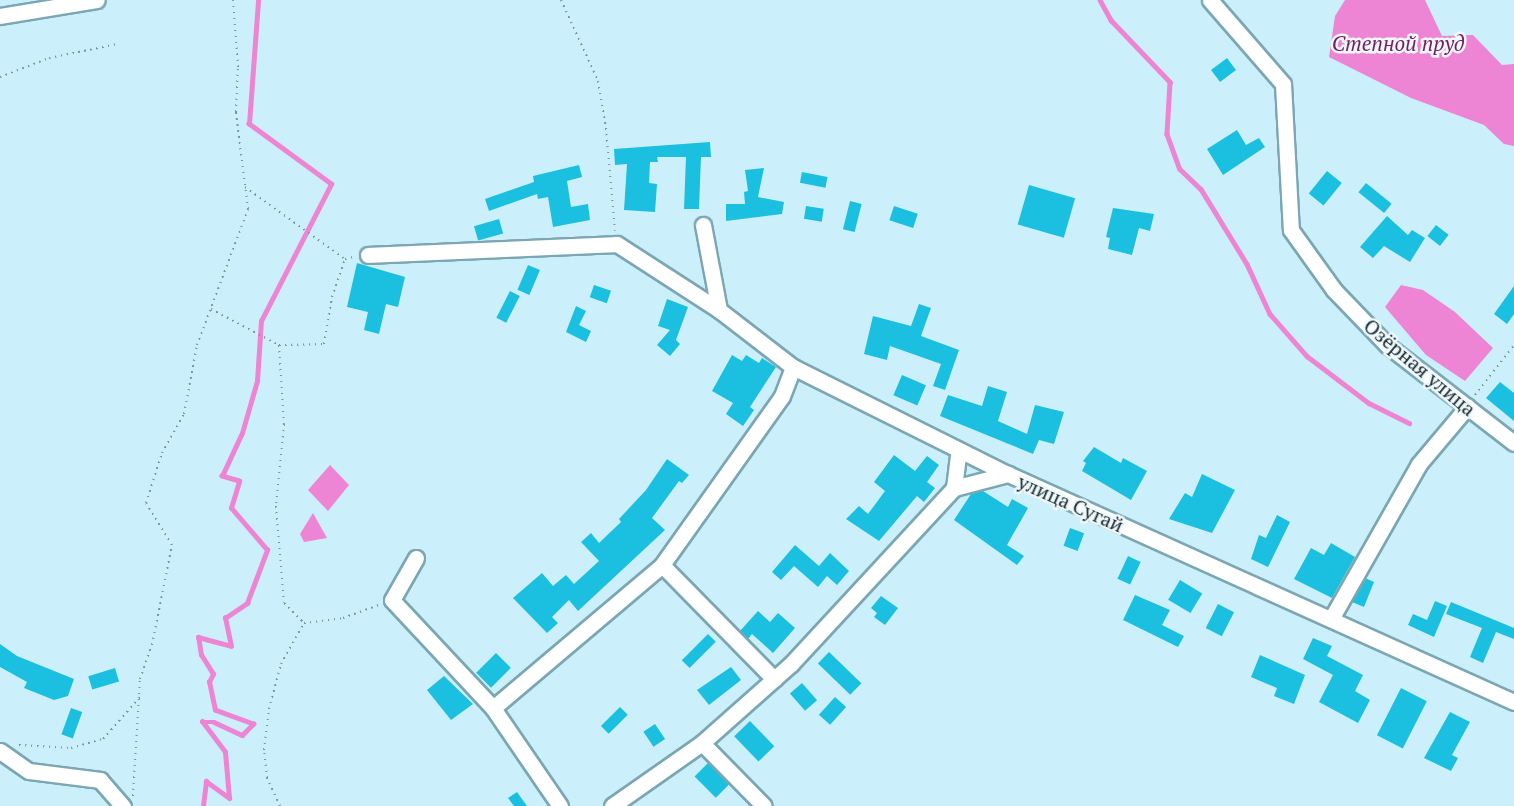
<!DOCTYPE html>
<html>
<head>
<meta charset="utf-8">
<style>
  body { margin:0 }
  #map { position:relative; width:1514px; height:806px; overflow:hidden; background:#ccf0fb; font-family:"PT Serif",serif }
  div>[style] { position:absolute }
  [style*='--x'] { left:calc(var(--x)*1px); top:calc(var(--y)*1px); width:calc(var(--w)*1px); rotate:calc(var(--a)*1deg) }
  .water>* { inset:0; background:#ee84d4 }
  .stream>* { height:4.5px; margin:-2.25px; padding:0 2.25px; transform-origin:2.25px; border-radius:2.25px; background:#ee84d4 }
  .building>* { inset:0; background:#1bbfe0; transform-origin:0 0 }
  .path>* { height:2px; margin-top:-1px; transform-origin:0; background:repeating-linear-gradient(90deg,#79959d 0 1.5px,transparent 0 6px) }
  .roads { filter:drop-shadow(2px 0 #7ba7b3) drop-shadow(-2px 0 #7ba7b3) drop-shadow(0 2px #7ba7b3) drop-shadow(0 -2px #7ba7b3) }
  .minor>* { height:15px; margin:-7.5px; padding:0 7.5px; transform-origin:7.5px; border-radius:7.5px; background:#fff }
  span { translate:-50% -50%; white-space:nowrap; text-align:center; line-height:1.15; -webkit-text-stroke:5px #eff8fb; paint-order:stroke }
  .street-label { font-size:20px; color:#192a2f }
  .water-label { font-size:21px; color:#781b67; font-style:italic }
</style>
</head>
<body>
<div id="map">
  <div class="water">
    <i style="clip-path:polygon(1345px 0,1425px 0,1442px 36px,1473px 35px,1502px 65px,1514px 64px,1514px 146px,1504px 144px,1484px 125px,1411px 98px,1329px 57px,1335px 16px)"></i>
    <i style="clip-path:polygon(1401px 285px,1423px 290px,1455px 312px,1493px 348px,1465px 381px,1426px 355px,1385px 307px)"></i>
    <i style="clip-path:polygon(330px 465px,349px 485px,328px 511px,308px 490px)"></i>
    <i style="clip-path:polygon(313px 513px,327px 538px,304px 542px,300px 534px)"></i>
  </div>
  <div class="stream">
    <i style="--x:1100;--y:0;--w:23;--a:61"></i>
    <i style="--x:1111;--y:20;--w:86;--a:46.4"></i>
    <i style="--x:1170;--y:82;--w:52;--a:93.3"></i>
    <i style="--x:1167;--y:134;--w:37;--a:70"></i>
    <i style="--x:1180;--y:169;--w:29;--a:44"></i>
    <i style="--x:1201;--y:189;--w:88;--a:58.5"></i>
    <i style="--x:1247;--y:264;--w:55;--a:65.3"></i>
    <i style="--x:1270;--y:314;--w:56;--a:48.6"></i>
    <i style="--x:1307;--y:356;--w:78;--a:37.2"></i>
    <i style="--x:1369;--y:403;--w:45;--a:26.6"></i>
    <i style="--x:203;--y:806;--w:25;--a:-83"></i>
    <i style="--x:206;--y:781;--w:29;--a:36"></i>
    <i style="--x:229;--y:798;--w:46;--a:-95"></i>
    <i style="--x:225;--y:752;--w:38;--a:-127"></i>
    <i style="--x:202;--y:722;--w:12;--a:0"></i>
    <i style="--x:214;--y:722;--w:31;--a:25"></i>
    <i style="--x:242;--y:735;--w:16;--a:-45"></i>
    <i style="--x:253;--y:724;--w:40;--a:-159.8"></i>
    <i style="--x:215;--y:710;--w:29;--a:-102"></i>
    <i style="--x:209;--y:682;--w:9;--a:-63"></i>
    <i style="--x:213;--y:674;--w:22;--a:-122"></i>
    <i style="--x:201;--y:655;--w:18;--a:-99"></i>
    <i style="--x:198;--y:637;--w:34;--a:15"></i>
    <i style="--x:231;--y:646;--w:29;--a:-102"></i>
    <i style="--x:225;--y:618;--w:27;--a:-34"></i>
    <i style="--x:247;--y:603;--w:57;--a:-69.3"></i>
    <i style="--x:267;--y:550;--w:55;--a:-130.6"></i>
    <i style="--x:231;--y:508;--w:28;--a:-73"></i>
    <i style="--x:239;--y:481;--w:18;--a:-164"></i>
    <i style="--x:222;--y:476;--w:47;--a:-65.1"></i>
    <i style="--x:242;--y:433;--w:54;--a:-73.9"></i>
    <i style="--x:257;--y:381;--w:60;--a:-86.2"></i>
    <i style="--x:261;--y:321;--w:154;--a:-62.9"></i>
    <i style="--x:331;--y:184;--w:102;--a:-143.8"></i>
    <i style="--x:249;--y:124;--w:124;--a:-85.8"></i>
  </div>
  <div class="building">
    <i style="left:1227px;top:58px;width:15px;height:20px;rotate:53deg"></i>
    <i style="clip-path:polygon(1237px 130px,1246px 145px,1259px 138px,1265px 147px,1223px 175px,1207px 149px)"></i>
    <i style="clip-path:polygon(710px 142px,711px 157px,701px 157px,699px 209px,684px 209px,686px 157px,657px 157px,658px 162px,650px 162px,649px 183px,657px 184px,655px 212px,624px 210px,627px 164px,615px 165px,614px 149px)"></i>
    <i style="clip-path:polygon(579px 165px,582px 177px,567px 181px,571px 207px,588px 204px,590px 220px,553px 227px,548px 197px,538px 199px,537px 194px,489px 211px,485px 199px,534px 182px,533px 176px)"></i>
    <i style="clip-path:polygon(764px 168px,758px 197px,784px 202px,782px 214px,726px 221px,726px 204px,745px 204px,744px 192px,748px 191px,745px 170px)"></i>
    <i style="left:1327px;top:171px;width:19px;height:29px;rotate:39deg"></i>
    <i style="left:802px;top:172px;width:26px;height:11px;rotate:11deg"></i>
    <i style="left:1366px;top:183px;width:33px;height:12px;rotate:39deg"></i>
    <i style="left:1029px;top:185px;width:48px;height:41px;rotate:16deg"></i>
    <i style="left:850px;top:201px;width:12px;height:29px;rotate:14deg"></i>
    <i style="left:806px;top:206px;width:18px;height:13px;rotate:9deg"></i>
    <i style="left:894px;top:206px;width:25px;height:15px;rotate:18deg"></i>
    <i style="clip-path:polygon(1113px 208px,1154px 214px,1150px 231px,1139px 228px,1132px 255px,1108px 249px,1110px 238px,1106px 237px)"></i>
    <i style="clip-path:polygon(1387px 216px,1408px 235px,1412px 230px,1425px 238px,1410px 262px,1384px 246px,1373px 258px,1360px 247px)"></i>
    <i style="left:499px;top:219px;width:15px;height:26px;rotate:74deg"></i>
    <i style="left:1436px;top:225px;width:16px;height:14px;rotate:38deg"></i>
    <i style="clip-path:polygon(357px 263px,405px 277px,398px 307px,386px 304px,379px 334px,364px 330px,368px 312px,347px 307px)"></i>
    <i style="left:528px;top:265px;width:13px;height:27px;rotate:23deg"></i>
    <i style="left:594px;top:285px;width:18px;height:13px;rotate:19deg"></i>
    <i style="clip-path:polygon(1514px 286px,1514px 314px,1507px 324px,1494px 314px)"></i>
    <i style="left:510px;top:291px;width:11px;height:30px;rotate:27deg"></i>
    <i style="clip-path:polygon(667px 299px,688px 307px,676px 340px,680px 344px,670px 356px,657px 345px,670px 330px,658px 326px)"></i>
    <i style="clip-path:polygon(919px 304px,931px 308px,921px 336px,959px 350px,945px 390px,933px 386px,941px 364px,890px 346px,887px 360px,864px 354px,873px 316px,911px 326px)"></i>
    <i style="clip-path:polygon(576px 306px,586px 311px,579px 325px,591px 331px,586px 342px,566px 332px)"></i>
    <i style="clip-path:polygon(732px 355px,742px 361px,746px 355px,759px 363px,762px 358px,776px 367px,750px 407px,754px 410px,743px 426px,726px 414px,733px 403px,712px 391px)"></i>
    <i style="left:902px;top:375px;width:26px;height:22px;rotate:23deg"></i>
    <i style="clip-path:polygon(1500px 382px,1514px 393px,1514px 421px,1486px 398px)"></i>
    <i style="clip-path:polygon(988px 386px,1007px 392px,998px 421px,1027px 434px,1035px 405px,1064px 412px,1054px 444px,1039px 440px,1033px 454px,940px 416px,948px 395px,982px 406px)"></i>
    <i style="clip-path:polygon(1094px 447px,1121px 463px,1123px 458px,1147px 471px,1131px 500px,1082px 471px,1086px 463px,1083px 461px)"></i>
    <i style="clip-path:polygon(894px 455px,915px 471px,927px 456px,939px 465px,927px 482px,935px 488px,924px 502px,917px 496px,879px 541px,846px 519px,859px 506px,868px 514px,885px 491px,874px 482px)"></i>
    <i style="clip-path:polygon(667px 459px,689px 475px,682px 483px,679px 481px,652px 518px,665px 530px,578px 611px,569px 600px,552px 617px,558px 623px,547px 633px,513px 598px,542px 573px,553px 586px,566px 575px,574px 584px,599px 561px,581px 542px,591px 533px,599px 543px,621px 522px,619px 519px,646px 490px)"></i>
    <i style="clip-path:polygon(1202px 474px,1235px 490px,1212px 533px,1169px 519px,1185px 493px,1192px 497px)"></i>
    <i style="clip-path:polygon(983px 491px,1008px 507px,1012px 499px,1028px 508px,1007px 545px,1024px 556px,1017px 565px,954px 520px,971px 494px)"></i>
    <i style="clip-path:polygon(1277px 515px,1290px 522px,1268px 567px,1251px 559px,1259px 535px,1266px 538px)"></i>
    <i style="left:1070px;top:528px;width:15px;height:19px;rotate:20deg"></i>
    <i style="clip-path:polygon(1331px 543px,1355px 557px,1332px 598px,1294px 579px,1311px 548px,1324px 555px)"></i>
    <i style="clip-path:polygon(795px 545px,819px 566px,830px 553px,849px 571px,837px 585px,827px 576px,818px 587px,794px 566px,781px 580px,772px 572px)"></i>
    <i style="left:1128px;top:556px;width:14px;height:25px;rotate:25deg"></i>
    <i style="clip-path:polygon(1365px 578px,1374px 582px,1364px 607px,1352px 602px)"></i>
    <i style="left:1180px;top:580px;width:26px;height:23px;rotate:31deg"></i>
    <i style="clip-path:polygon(1135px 595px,1170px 610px,1162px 625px,1184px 636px,1178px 647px,1123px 620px)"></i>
    <i style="clip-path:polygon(881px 596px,898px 608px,885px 625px,874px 617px,877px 613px,871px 608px)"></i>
    <i style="clip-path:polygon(1435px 601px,1447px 606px,1434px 637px,1408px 625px,1413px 614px,1427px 620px)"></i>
    <i style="clip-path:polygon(1451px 602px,1514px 628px,1514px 639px,1496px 632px,1483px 663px,1470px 657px,1482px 628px,1446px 614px)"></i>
    <i style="left:1218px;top:604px;width:18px;height:27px;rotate:27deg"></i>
    <i style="clip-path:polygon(758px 611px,770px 622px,778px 613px,795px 628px,773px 653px,752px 634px,748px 639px,740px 631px)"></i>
    <i style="left:708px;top:634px;width:11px;height:37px;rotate:45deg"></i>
    <i style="clip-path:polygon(1313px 638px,1332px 646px,1327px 656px,1363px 675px,1355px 691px,1370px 700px,1358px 723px,1319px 702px,1333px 675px,1303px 659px)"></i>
    <i style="clip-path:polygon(0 644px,17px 656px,74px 679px,68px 696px,54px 700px,24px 688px,27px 682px,0 667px)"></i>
    <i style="left:829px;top:652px;width:45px;height:16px;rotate:44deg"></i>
    <i style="left:496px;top:653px;width:21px;height:28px;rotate:45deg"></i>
    <i style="clip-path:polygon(1260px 655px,1305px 675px,1294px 704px,1274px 696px,1277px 688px,1251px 677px)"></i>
    <i style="clip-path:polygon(731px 667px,741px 680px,709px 705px,697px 690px)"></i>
    <i style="left:115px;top:668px;width:14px;height:28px;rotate:73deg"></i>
    <i style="clip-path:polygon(444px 676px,473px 704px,451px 720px,427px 690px)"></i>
    <i style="left:802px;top:683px;width:23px;height:16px;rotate:49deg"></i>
    <i style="left:1401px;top:688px;width:29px;height:53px;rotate:27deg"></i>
    <i style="left:835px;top:697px;width:15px;height:24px;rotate:42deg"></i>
    <i style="left:620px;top:707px;width:11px;height:27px;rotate:45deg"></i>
    <i style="left:71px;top:708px;width:12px;height:28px;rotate:20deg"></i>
    <i style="clip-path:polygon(1450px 712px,1470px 722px,1452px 755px,1458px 758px,1451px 771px,1424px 758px)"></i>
    <i style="left:750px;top:721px;width:35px;height:22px;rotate:46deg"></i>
    <i style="left:655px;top:724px;width:18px;height:14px;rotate:56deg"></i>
    <i style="left:708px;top:763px;width:30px;height:19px;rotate:45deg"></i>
    <i style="clip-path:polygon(517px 792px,527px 806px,514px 806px,508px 798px)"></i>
  </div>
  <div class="path">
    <i style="--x:561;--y:0;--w:89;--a:65.4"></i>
    <i style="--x:598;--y:81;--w:48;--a:80.3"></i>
    <i style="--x:606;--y:128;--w:103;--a:85"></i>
    <i style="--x:0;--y:77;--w:53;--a:-21.2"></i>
    <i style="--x:49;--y:58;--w:70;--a:-11.5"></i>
    <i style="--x:245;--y:187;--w:123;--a:35.8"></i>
    <i style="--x:211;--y:309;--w:77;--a:27.9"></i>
    <i style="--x:279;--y:345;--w:45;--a:-1.3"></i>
    <i style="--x:324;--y:344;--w:48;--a:-80.3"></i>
    <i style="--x:332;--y:297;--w:40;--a:-71.1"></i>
    <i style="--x:345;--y:259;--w:8;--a:-14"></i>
    <i style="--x:279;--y:345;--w:79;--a:86.4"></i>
    <i style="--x:284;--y:424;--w:82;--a:95.6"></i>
    <i style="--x:276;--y:506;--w:97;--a:85.3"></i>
    <i style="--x:284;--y:603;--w:28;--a:45"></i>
    <i style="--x:304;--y:623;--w:39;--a:-7"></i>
    <i style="--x:343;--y:618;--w:38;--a:-20"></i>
    <i style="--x:1475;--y:395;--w:63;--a:-52"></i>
    <i style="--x:19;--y:745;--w:52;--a:3.3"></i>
    <i style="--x:71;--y:748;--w:33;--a:-16"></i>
    <i style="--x:103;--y:739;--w:56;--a:-48.6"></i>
    <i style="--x:133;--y:796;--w:117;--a:-86.6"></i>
    <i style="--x:140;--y:679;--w:36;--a:-71"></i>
    <i style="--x:152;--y:645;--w:102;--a:-78.7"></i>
    <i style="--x:172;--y:545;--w:49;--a:-121.8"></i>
    <i style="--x:146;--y:503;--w:52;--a:-72.3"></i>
    <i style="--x:162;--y:453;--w:45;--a:-60.6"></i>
    <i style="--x:184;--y:414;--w:70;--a:-79.3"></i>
    <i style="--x:197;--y:345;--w:145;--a:-69.4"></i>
    <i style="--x:248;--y:209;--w:98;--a:-97.1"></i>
    <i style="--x:236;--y:112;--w:45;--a:-87.5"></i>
    <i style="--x:238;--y:67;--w:67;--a:-94.3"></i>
    <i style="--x:280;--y:806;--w:31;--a:-115"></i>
    <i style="--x:267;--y:778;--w:28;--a:-96"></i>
    <i style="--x:264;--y:750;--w:41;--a:-83"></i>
    <i style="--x:269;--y:709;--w:47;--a:-75.1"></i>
    <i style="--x:281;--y:664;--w:47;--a:-60.7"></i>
  </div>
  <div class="roads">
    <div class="minor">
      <i style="--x:1210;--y:0;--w:111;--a:49"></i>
      <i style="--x:1283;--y:84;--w:146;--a:86.9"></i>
      <i style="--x:1291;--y:230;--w:74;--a:54.4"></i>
      <i style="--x:1334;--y:290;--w:76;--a:46.1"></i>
      <i style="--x:1387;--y:345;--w:160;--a:37.7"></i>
      <i style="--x:0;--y:16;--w:98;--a:-9.4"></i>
      <i style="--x:703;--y:225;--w:86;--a:79.3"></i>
      <i style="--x:368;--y:255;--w:249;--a:-2.5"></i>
      <i style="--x:617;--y:244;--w:121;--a:32.9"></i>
      <i style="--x:719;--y:310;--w:93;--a:37.6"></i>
      <i style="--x:793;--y:367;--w:240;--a:26.5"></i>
      <i style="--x:1008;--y:474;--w:555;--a:24.26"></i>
      <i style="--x:954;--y:488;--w:38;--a:-83"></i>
      <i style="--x:416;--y:558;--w:48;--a:119.7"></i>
      <i style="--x:392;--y:600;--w:148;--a:46.9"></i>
      <i style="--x:662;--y:565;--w:160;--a:45.5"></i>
      <i style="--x:1331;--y:619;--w:178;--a:-60.4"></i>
      <i style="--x:1419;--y:464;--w:75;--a:-49.9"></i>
      <i style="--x:702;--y:743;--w:88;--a:45.5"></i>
      <i style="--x:0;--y:751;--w:35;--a:35"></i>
      <i style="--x:29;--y:771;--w:72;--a:7.2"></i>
      <i style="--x:100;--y:780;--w:35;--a:49"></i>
      <i style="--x:560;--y:806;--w:119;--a:-124.4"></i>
      <i style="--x:493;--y:708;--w:221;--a:-40.2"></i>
      <i style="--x:662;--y:565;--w:207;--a:-54.6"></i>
      <i style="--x:782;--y:396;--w:31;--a:-69"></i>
      <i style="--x:612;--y:806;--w:110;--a:-35"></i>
      <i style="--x:702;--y:743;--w:119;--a:-41.6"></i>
      <i style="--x:791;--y:664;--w:240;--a:-47.2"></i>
      <i style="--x:954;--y:488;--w:56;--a:-14.5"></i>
    </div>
  </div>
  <div class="street-label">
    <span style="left:1420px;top:367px;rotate:40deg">Озёрная улица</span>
    <span style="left:1071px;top:503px;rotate:24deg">улица Сугай</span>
  </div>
  <div class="water-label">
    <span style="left:1398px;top:43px">Степной пруд</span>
  </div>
</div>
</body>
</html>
